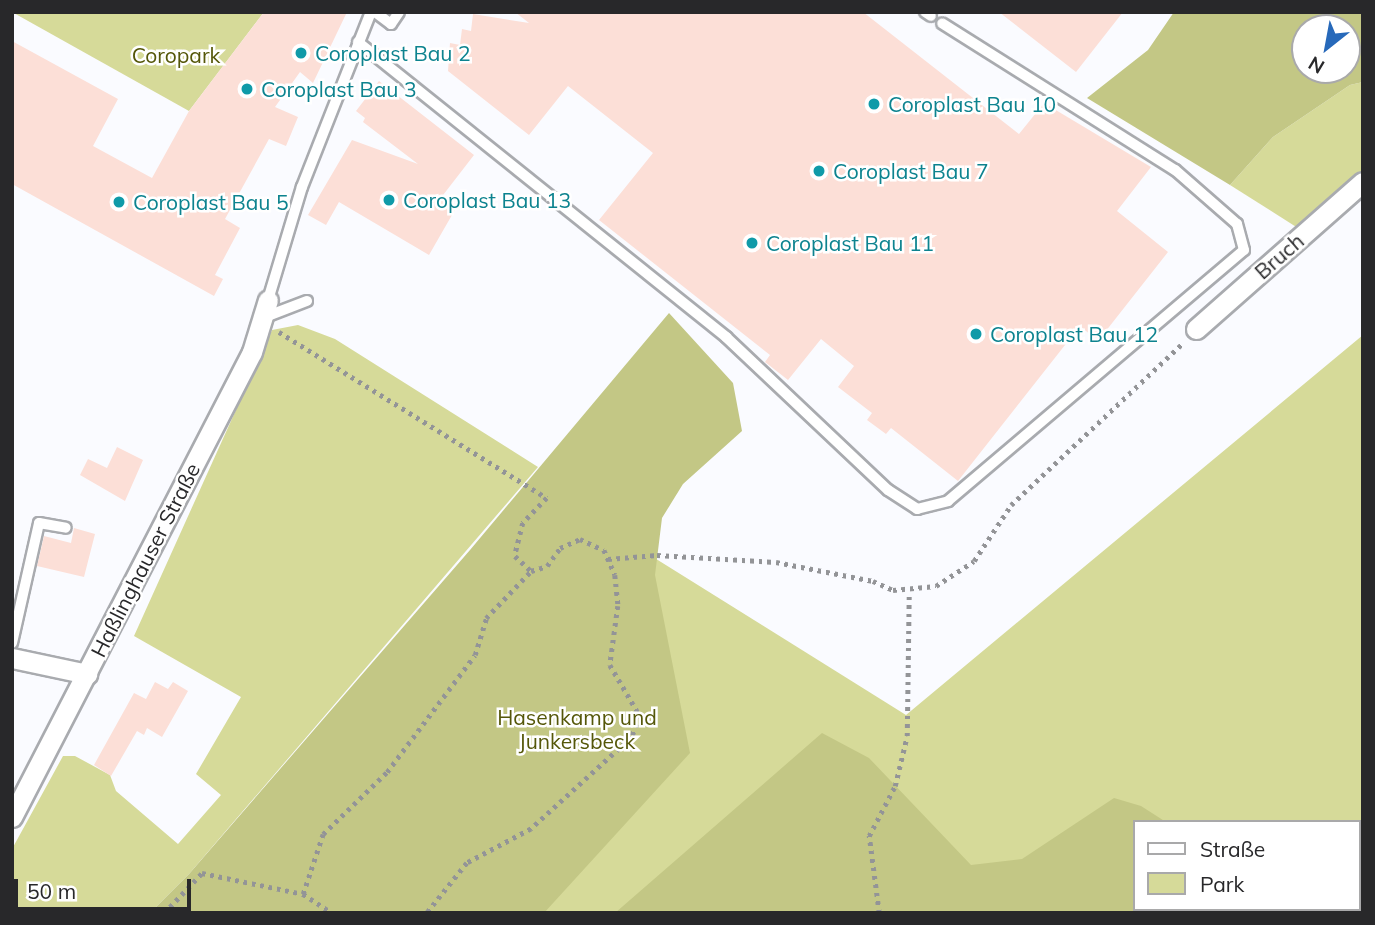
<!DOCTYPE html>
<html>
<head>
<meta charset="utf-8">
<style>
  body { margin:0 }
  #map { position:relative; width:1375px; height:925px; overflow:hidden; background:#fafbff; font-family:Mulish,sans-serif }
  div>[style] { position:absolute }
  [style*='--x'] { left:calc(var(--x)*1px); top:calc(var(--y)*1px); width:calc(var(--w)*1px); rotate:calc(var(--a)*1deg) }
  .green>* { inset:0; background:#d6da99 }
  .forest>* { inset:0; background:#c3c785 }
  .building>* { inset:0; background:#fcdfd7 }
  .path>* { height:4.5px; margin-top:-2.25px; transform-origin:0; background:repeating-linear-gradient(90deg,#939497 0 3.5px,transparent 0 8.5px) }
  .roads { filter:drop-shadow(2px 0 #a9abaf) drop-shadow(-2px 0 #a9abaf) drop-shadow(0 2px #a9abaf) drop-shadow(0 -2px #a9abaf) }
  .lane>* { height:10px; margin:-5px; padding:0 5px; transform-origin:5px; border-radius:5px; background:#fff }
  .street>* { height:19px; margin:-9.5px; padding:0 9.5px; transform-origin:9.5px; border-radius:9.5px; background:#fff }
  .dots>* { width:19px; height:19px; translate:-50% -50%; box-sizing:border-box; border:4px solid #fff; border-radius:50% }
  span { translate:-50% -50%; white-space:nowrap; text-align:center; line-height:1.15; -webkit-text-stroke:5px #fff; paint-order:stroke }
  .culture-label { font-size:21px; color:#0d838f }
  .left { translate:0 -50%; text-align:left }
  .park-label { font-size:21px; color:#555709 }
  .street-label { font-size:21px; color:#28282a }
  .frame { position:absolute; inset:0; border:14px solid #28282a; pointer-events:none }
  .legend { position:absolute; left:1133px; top:820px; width:228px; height:91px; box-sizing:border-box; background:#fff; border:2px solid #a9a9aa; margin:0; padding:9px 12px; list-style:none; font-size:21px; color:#28282a }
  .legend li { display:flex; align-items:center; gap:14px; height:35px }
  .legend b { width:35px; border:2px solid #a9a9aa }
  .north { position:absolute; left:1291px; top:14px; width:70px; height:70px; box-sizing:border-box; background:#fff; border:2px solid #a9a9aa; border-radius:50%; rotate:211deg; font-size:19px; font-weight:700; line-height:28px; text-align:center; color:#28282a }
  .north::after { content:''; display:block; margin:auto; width:24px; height:32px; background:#2769ba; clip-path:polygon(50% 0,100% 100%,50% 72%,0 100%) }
  .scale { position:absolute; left:14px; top:879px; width:177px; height:32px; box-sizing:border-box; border:4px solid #28282a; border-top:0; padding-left:9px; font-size:21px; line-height:24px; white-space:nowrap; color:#28282a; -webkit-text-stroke:5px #fff; paint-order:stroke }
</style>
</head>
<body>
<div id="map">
  <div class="green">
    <i style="clip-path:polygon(12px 12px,264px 12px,189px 111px)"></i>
    <i style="clip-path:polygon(1363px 82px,1363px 174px,1301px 230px,1230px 185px,1273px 137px,1350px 85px)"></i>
    <i style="clip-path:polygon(298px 325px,335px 339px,538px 467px,189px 874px,150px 913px,12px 913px,12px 849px,63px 756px,75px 756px,110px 775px,116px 791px,178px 844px,221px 795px,196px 774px,241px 697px,134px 636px,272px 330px)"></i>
    <i style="clip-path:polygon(evenodd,1363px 335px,1363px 913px,185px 913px,536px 484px,906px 715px,1363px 335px,1135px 822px,1359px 822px,1359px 909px,1135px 909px,1135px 822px)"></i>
  </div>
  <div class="forest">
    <i style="clip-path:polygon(evenodd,1174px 12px,1363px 12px,1363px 82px,1350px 85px,1273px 137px,1230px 185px,1087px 98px,1148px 50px,1174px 12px,1305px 28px,1347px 28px,1347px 70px,1305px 70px,1305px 28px)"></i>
    <i style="clip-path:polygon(669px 313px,733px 383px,742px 431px,683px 484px,662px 518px,655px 575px,690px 753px,544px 913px,150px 913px,189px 874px,470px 550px)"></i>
    <i style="clip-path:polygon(822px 733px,869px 758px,971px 865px,1022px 859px,1114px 798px,1141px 806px,1166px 822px,1135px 822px,1135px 909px,1359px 909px,1363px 895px,1363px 913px,615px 913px)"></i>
  </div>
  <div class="building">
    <i style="clip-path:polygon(264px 12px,347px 12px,313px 83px,300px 72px,275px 107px,298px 117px,286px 146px,269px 139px,225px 219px,240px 228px,215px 275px,223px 279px,214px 296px,12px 184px,12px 41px,118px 99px,93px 146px,152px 178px,189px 111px)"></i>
    <i style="clip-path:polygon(515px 12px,863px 12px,1019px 134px,1044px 103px,1151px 167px,1117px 211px,1168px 252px,1098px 341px,1080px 326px,958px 481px,891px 428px,886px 434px,867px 420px,872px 413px,838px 387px,854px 366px,821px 339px,788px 380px,765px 362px,770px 355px,599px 220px,653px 153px,568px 86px,529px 135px,448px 71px,450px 43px,460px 45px,462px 29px,471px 31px,473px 14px,529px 23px)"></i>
    <i style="clip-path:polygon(999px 12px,1123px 12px,1076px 72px)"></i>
    <i style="clip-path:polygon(379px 81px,474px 155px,440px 199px,456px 208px,429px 255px,339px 202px,326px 225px,308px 215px,352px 140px,418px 164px,363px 122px,365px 118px,356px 111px)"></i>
    <i style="clip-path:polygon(117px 447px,143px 460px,125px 501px,80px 475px,88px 459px,107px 468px)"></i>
    <i style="clip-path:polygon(74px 528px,95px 534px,84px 577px,37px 566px,44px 536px,71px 543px)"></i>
    <i style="clip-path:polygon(155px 682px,168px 689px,173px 682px,188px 691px,162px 737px,147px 728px,144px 735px,137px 731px,111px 776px,94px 765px,134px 693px,146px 699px)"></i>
  </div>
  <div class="path">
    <i style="--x:279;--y:332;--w:315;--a:31.8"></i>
    <i style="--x:547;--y:498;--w:35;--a:134"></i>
    <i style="--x:523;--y:523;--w:34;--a:104"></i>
    <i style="--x:515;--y:556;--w:22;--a:43"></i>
    <i style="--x:531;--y:571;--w:17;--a:-17"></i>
    <i style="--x:547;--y:566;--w:22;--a:-54"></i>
    <i style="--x:560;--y:548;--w:22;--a:-24"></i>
    <i style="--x:580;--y:539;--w:26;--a:25"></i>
    <i style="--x:604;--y:550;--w:27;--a:66"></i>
    <i style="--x:615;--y:575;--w:31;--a:84"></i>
    <i style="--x:618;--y:606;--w:60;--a:97.7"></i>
    <i style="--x:610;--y:665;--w:59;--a:59.5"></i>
    <i style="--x:640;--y:716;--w:22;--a:111"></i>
    <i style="--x:632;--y:737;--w:137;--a:137.7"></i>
    <i style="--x:531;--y:829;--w:72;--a:152"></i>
    <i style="--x:467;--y:863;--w:64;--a:128.7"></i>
    <i style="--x:608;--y:559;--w:49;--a:-4.7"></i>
    <i style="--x:657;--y:555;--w:119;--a:3.4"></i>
    <i style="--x:776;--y:562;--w:99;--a:11.1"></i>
    <i style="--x:873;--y:581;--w:22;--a:24"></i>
    <i style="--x:893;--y:590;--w:43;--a:-5.3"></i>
    <i style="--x:936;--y:586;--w:45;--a:-33.3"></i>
    <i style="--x:974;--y:561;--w:67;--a:-56.5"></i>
    <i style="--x:1011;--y:505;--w:235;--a:-43.3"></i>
    <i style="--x:303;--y:894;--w:63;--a:-71.6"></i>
    <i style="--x:323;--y:834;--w:89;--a:-44.1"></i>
    <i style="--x:387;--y:772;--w:146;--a:-53.1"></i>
    <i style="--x:475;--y:655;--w:39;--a:-73"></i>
    <i style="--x:486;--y:618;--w:65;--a:-46.2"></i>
    <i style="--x:164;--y:913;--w:55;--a:-46.5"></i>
    <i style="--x:202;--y:873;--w:103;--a:11.7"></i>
    <i style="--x:303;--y:894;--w:35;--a:33"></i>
    <i style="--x:879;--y:913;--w:78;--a:-97.4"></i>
    <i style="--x:869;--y:836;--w:56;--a:-62.5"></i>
    <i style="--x:895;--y:786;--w:51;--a:-76.5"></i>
    <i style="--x:907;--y:736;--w:144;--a:-89.2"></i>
  </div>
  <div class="roads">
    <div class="lane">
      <i style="--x:375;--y:12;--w:20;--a:37"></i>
      <i style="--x:391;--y:24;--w:14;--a:-56"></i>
      <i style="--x:925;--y:12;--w:7;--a:34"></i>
      <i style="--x:358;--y:42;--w:472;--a:38.7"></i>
      <i style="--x:726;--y:337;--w:223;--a:43.4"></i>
      <i style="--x:888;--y:490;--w:35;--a:33"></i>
      <i style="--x:917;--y:509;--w:32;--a:-14"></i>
      <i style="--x:948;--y:501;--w:388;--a:-40.3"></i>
      <i style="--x:1244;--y:250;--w:27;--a:-105"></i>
      <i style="--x:1237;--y:224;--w:82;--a:-138.9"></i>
      <i style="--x:1175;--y:170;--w:275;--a:-147.8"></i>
      <i style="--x:268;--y:300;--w:118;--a:-73.3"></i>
      <i style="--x:302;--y:187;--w:188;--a:-68.5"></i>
      <i style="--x:265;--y:317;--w:45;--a:-20.9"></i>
      <i style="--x:12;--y:643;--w:123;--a:-77.3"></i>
      <i style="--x:39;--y:523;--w:27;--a:10"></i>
    </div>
    <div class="street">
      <i style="--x:1196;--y:329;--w:222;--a:-41.4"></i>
      <i style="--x:12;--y:658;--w:77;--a:12"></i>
      <i style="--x:12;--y:817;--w:523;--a:-62.7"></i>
      <i style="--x:252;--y:352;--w:54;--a:-72.9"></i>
    </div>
  </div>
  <div class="dots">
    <i style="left:301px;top:53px;background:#0f9aa8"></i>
    <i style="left:247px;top:89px;background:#0f9aa8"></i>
    <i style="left:874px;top:104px;background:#0f9aa8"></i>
    <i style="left:819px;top:171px;background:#0f9aa8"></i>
    <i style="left:389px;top:200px;background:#0f9aa8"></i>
    <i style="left:119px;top:202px;background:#0f9aa8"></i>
    <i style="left:752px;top:243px;background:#0f9aa8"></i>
    <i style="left:976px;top:334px;background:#0f9aa8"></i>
  </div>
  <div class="culture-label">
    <span class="left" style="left:315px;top:53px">Coroplast Bau 2</span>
    <span class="left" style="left:261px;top:89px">Coroplast Bau 3</span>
    <span class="left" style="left:888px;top:104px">Coroplast Bau 10</span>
    <span class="left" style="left:833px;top:171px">Coroplast Bau 7</span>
    <span class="left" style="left:403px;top:200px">Coroplast Bau 13</span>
    <span class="left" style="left:133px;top:202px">Coroplast Bau 5</span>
    <span class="left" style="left:766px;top:243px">Coroplast Bau 11</span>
    <span class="left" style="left:990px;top:334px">Coroplast Bau 12</span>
  </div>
  <div class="park-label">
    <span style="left:176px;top:55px">Coropark</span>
    <span style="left:577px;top:729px">Hasenkamp und<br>Junkersbeck</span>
  </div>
  <div class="street-label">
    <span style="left:1279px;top:256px;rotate:-41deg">Bruch</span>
    <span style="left:145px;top:560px;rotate:-63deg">Haßlinghauser Straße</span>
  </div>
  <div class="frame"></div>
  <ul class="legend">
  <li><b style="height:9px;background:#fff"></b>Straße</li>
  <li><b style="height:19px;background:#d6da99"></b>Park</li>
  </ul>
  <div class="north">N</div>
  <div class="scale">50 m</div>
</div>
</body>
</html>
